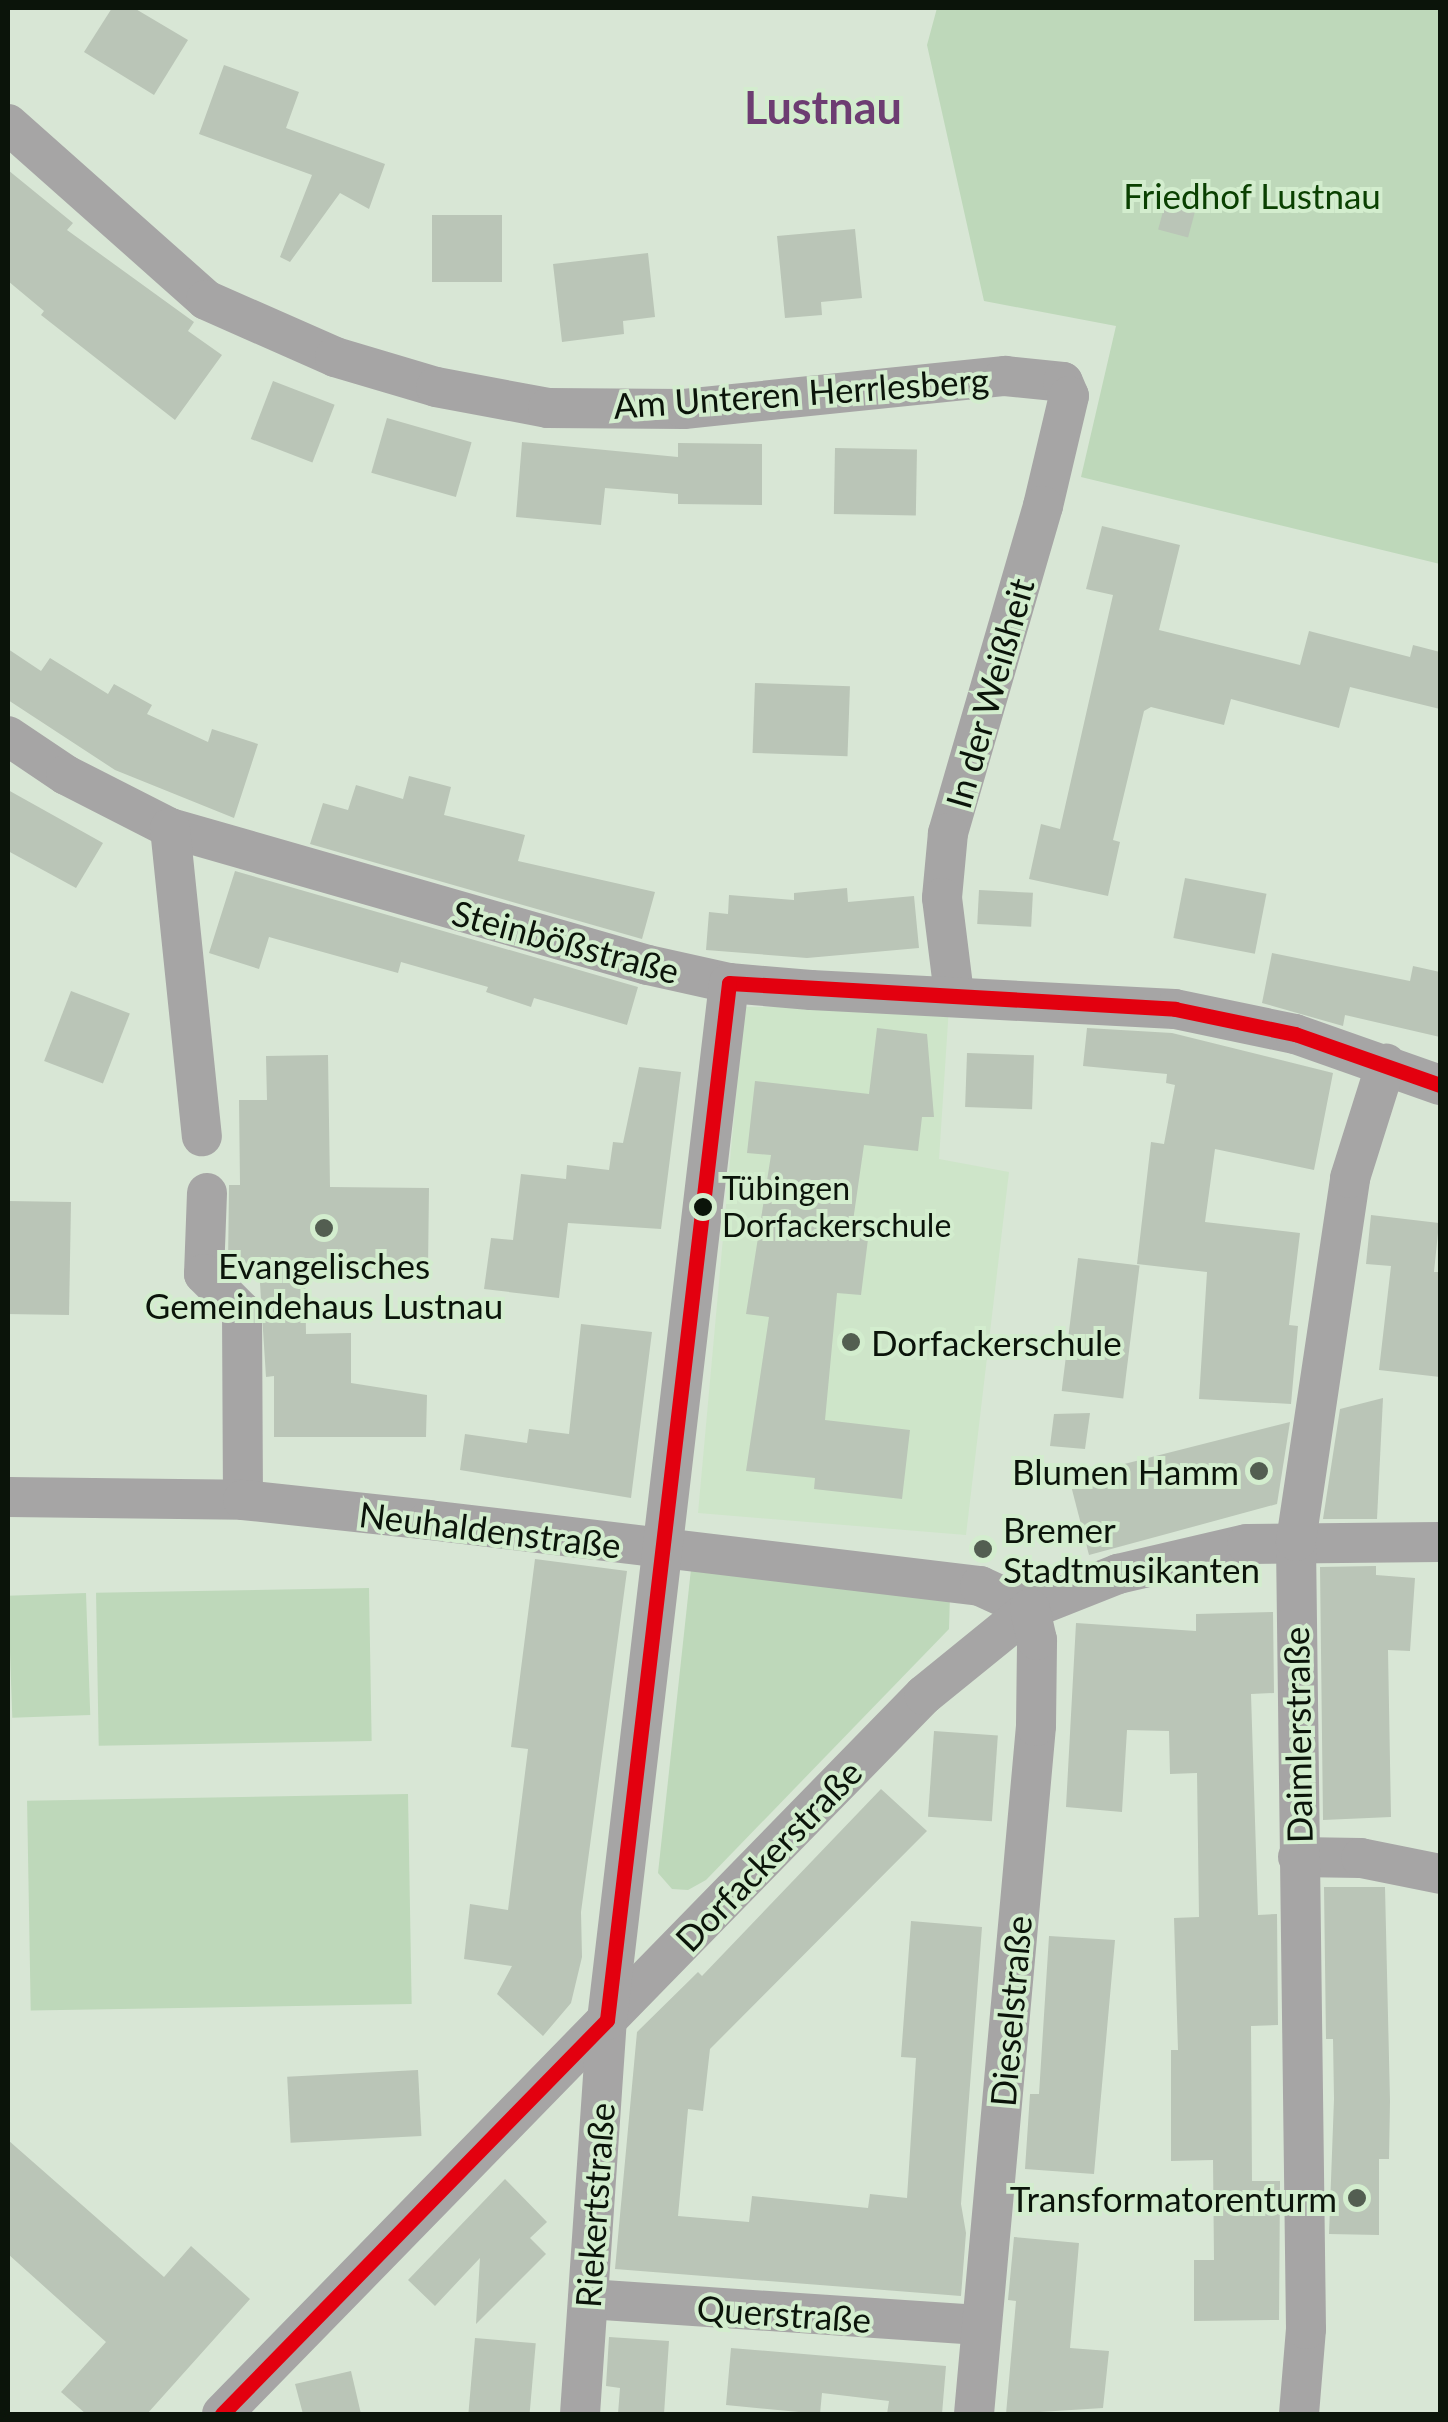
<!DOCTYPE html>
<html>
<head>
<meta charset="utf-8">
<style>
  body { margin:0 }
  #map { position:relative; width:1448px; height:2422px; overflow:hidden; background:#d8e6d5; font-family:Lato,sans-serif }
  div>[style] { position:absolute }
  [style*='--x'] { left:calc(var(--x)*1px); top:calc(var(--y)*1px); width:calc(var(--w)*1px); rotate:calc(var(--a)*1deg) }
  .built>* { inset:0; background:#cee5c9 }
  .green>* { inset:0; background:#bed8ba; transform-origin:0 0 }
  .building>* { inset:0; background:#bac5b7; transform-origin:0 0 }
  .minor>* { height:40px; margin:-20px; padding:0 20px; transform-origin:20px; border-radius:20px; background:#a6a5a5 }
  .bus-1>* { height:15px; margin:-7.5px; padding:0 7.5px; transform-origin:7.5px; border-radius:7.5px; background:#e3000f }
  .dots>* { width:28px; height:28px; translate:-50% -50%; box-sizing:border-box; border:5px solid #d3edce; border-radius:50% }
  span { translate:-50% -50%; white-space:nowrap; text-align:center; line-height:1.15; -webkit-text-stroke:8px #d3edce; paint-order:stroke }
  .bus-label { font-size:32px; color:#0b140a }
  .left { translate:0 -50%; text-align:left }
  .park-label { font-size:35px; color:#0a4001 }
  .street-label { font-size:35px; color:#0b140a }
  .poi-label { font-size:35px; color:#0b140a }
  .right { translate:-100% -50%; text-align:right }
  .district-label { font-size:45px; color:#6d3d72; font-weight:700 }
  .frame { position:absolute; inset:0; border:10px solid #0b140a; pointer-events:none }
</style>
</head>
<body>
<div id="map">
  <div class="built">
    <i style="clip-path:polygon(744px 1007px,949px 1007px,939px 1159px,1009px 1172px,966px 1535px,698px 1513px)"></i>
  </div>
  <div class="green">
    <i style="clip-path:polygon(937px 8px,1440px 8px,1440px 564px,1081px 477px,1116px 326px,984px 301px,927px 45px)"></i>
    <i style="clip-path:polygon(691px 1569px,950px 1595px,949px 1629px,706px 1880px,688px 1890px,672px 1889px,658px 1873px)"></i>
    <i style="left:369px;top:1588px;width:153px;height:273px;rotate:89deg"></i>
    <i style="left:86px;top:1593px;width:122px;height:78px;rotate:88deg"></i>
    <i style="left:408px;top:1794px;width:210px;height:381px;rotate:89deg"></i>
  </div>
  <div class="building">
    <i style="clip-path:polygon(112px 8px,134px 8px,188px 40px,154px 95px,84px 52px)"></i>
    <i style="clip-path:polygon(224px 65px,299px 92px,286px 128px,385px 164px,369px 209px,340px 193px,290px 262px,280px 257px,312px 175px,199px 134px)"></i>
    <i style="clip-path:polygon(8px 170px,73px 223px,67px 230px,194px 322px,188px 331px,222px 355px,175px 420px,41px 315px,44px 311px,8px 281px)"></i>
    <i style="left:1169px;top:189px;width:31px;height:42px;rotate:15deg"></i>
    <i style="left:432px;top:215px;width:70px;height:67px"></i>
    <i style="clip-path:polygon(855px 229px,862px 298px,821px 302px,822px 315px,785px 318px,777px 236px)"></i>
    <i style="clip-path:polygon(648px 253px,655px 317px,623px 321px,624px 334px,562px 342px,553px 264px)"></i>
    <i style="left:273px;top:381px;width:66px;height:62px;rotate:21deg"></i>
    <i style="left:387px;top:418px;width:88px;height:57px;rotate:16deg"></i>
    <i style="clip-path:polygon(522px 442px,678px 457px,678px 443px,762px 444px,762px 505px,678px 504px,678px 494px,605px 488px,601px 525px,516px 517px)"></i>
    <i style="left:835px;top:448px;width:82px;height:66px;rotate:1deg"></i>
    <i style="clip-path:polygon(1102px 526px,1180px 545px,1159px 630px,1300px 665px,1309px 631px,1410px 657px,1413px 645px,1440px 652px,1440px 709px,1350px 687px,1339px 728px,1231px 699px,1224px 725px,1151px 707px,1144px 711px,1113px 840px,1120px 842px,1108px 896px,1029px 879px,1041px 824px,1060px 829px,1113px 595px,1086px 589px)"></i>
    <i style="clip-path:polygon(8px 649px,41px 671px,50px 658px,108px 694px,114px 684px,152px 705px,147px 714px,208px 742px,212px 729px,258px 744px,234px 818px,115px 770px,8px 700px)"></i>
    <i style="left:755px;top:683px;width:95px;height:70px;rotate:2deg"></i>
    <i style="clip-path:polygon(409px 776px,451px 787px,444px 815px,525px 835px,518px 861px,655px 892px,642px 939px,310px 844px,323px 803px,348px 810px,356px 785px,403px 799px)"></i>
    <i style="clip-path:polygon(8px 790px,103px 843px,76px 888px,8px 851px)"></i>
    <i style="clip-path:polygon(235px 871px,638px 987px,627px 1025px,534px 998px,531px 1007px,486px 992px,488px 987px,401px 962px,398px 973px,269px 937px,259px 969px,209px 953px)"></i>
    <i style="left:1185px;top:878px;width:83px;height:61px;rotate:11deg"></i>
    <i style="clip-path:polygon(847px 888px,848px 902px,914px 896px,919px 948px,807px 958px,706px 950px,709px 912px,728px 914px,729px 895px,794px 900px,794px 893px)"></i>
    <i style="left:979px;top:890px;width:54px;height:34px;rotate:3deg"></i>
    <i style="clip-path:polygon(1272px 953px,1410px 981px,1413px 966px,1440px 972px,1440px 1037px,1345px 1015px,1343px 1026px,1262px 1003px)"></i>
    <i style="left:71px;top:991px;width:63px;height:75px;rotate:21deg"></i>
    <i style="clip-path:polygon(877px 1028px,927px 1034px,934px 1117px,922px 1117px,918px 1151px,864px 1145px,853px 1221px,870px 1223px,861px 1295px,837px 1293px,825px 1420px,910px 1430px,902px 1499px,814px 1489px,815px 1478px,746px 1471px,769px 1317px,746px 1314px,771px 1155px,747px 1153px,755px 1081px,869px 1094px)"></i>
    <i style="clip-path:polygon(1087px 1028px,1172px 1033px,1333px 1073px,1314px 1170px,1215px 1149px,1205px 1222px,1300px 1233px,1289px 1325px,1298px 1326px,1291px 1404px,1199px 1399px,1207px 1272px,1137px 1264px,1151px 1142px,1164px 1144px,1175px 1085px,1166px 1083px,1167px 1074px,1083px 1066px)"></i>
    <i style="left:967px;top:1053px;width:67px;height:54px;rotate:2deg"></i>
    <i style="clip-path:polygon(328px 1055px,330px 1187px,429px 1188px,428px 1269px,305px 1268px,306px 1334px,351px 1333px,351px 1383px,427px 1395px,426px 1437px,274px 1437px,274px 1376px,266px 1377px,259px 1268px,228px 1265px,229px 1185px,240px 1185px,239px 1100px,267px 1100px,266px 1056px)"></i>
    <i style="clip-path:polygon(639px 1067px,681px 1072px,661px 1229px,568px 1223px,559px 1298px,484px 1289px,491px 1238px,513px 1240px,521px 1174px,566px 1179px,567px 1165px,609px 1170px,613px 1142px,623px 1143px)"></i>
    <i style="left:8px;top:1201px;width:63px;height:113px;rotate:1deg"></i>
    <i style="clip-path:polygon(1371px 1215px,1439px 1223px,1434px 1272px,1440px 1272px,1440px 1377px,1379px 1370px,1391px 1266px,1366px 1264px)"></i>
    <i style="left:1078px;top:1258px;width:62px;height:134px;rotate:7deg"></i>
    <i style="clip-path:polygon(581px 1324px,652px 1332px,631px 1498px,460px 1470px,465px 1434px,527px 1443px,529px 1429px,569px 1434px)"></i>
    <i style="clip-path:polygon(1383px 1398px,1377px 1519px,1323px 1519px,1340px 1409px)"></i>
    <i style="clip-path:polygon(1090px 1413px,1085px 1449px,1050px 1446px,1054px 1414px)"></i>
    <i style="clip-path:polygon(1290px 1422px,1277px 1504px,1089px 1555px,1069px 1478px)"></i>
    <i style="clip-path:polygon(535px 1559px,627px 1571px,581px 1912px,582px 1957px,571px 2003px,543px 2036px,497px 1994px,512px 1966px,464px 1959px,470px 1904px,508px 1910px,528px 1749px,511px 1747px)"></i>
    <i style="clip-path:polygon(1376px 1566px,1376px 1575px,1415px 1578px,1410px 1651px,1388px 1650px,1391px 1817px,1323px 1820px,1320px 1567px)"></i>
    <i style="clip-path:polygon(1273px 1612px,1274px 1693px,1251px 1694px,1258px 1915px,1277px 1914px,1278px 2025px,1251px 2026px,1252px 2181px,1280px 2181px,1279px 2320px,1194px 2321px,1194px 2260px,1214px 2260px,1213px 2160px,1171px 2161px,1171px 2050px,1178px 2050px,1174px 1918px,1199px 1917px,1197px 1773px,1170px 1774px,1169px 1731px,1127px 1730px,1122px 1812px,1066px 1807px,1076px 1623px,1196px 1631px,1196px 1614px)"></i>
    <i style="left:934px;top:1731px;width:64px;height:86px;rotate:4deg"></i>
    <i style="clip-path:polygon(881px 1789px,927px 1831px,710px 2049px,703px 2111px,688px 2109px,678px 2216px,749px 2222px,752px 2196px,868px 2208px,870px 2194px,907px 2198px,916px 2058px,901px 2057px,911px 1921px,982px 1927px,961px 2204px,966px 2233px,961px 2296px,615px 2269px,637px 2032px,698px 1972px,702px 1976px)"></i>
    <i style="clip-path:polygon(1324px 1887px,1385px 1887px,1390px 2101px,1389px 2159px,1379px 2159px,1379px 2235px,1329px 2234px,1334px 2099px,1333px 2039px,1326px 2039px)"></i>
    <i style="clip-path:polygon(1049px 1936px,1115px 1940px,1094px 2174px,1025px 2169px,1030px 2094px,1039px 2094px)"></i>
    <i style="left:418px;top:2070px;width:66px;height:131px;rotate:87deg"></i>
    <i style="clip-path:polygon(8px 2140px,164px 2277px,191px 2246px,250px 2299px,147px 2414px,86px 2414px,61px 2392px,106px 2342px,8px 2254px)"></i>
    <i style="clip-path:polygon(505px 2179px,547px 2222px,530px 2238px,546px 2254px,476px 2324px,480px 2258px,435px 2306px,408px 2280px)"></i>
    <i style="clip-path:polygon(1014px 2237px,1079px 2243px,1070px 2348px,1109px 2351px,1103px 2408px,1006px 2414px,1016px 2301px,1008px 2300px)"></i>
    <i style="clip-path:polygon(609px 2337px,669px 2341px,664px 2414px,618px 2414px,620px 2388px,606px 2386px)"></i>
    <i style="left:475px;top:2338px;width:61px;height:76px;rotate:5deg"></i>
    <i style="clip-path:polygon(731px 2348px,946px 2366px,942px 2414px,887px 2414px,889px 2401px,822px 2393px,820px 2414px,726px 2405px)"></i>
    <i style="clip-path:polygon(351px 2371px,361px 2414px,303px 2414px,295px 2384px)"></i>
  </div>
  <div class="minor">
    <i style="--x:8;--y:124;--w:265;--a:41.6"></i>
    <i style="--x:206;--y:300;--w:141;--a:23.8"></i>
    <i style="--x:335;--y:357;--w:105;--a:16.5"></i>
    <i style="--x:436;--y:387;--w:114;--a:10.6"></i>
    <i style="--x:548;--y:408;--w:136;--a:0.4"></i>
    <i style="--x:684;--y:409;--w:323;--a:-5.9"></i>
    <i style="--x:1005;--y:376;--w:58;--a:5.9"></i>
    <i style="--x:1063;--y:382;--w:15;--a:67"></i>
    <i style="--x:1069;--y:396;--w:113;--a:103.3"></i>
    <i style="--x:1043;--y:506;--w:341;--a:106.2"></i>
    <i style="--x:948;--y:833;--w:65;--a:95.3"></i>
    <i style="--x:942;--y:898;--w:97;--a:82.9"></i>
    <i style="--x:8;--y:736;--w:70;--a:33.9"></i>
    <i style="--x:66;--y:775;--w:117;--a:27"></i>
    <i style="--x:170;--y:828;--w:497;--a:16"></i>
    <i style="--x:648;--y:965;--w:83;--a:12.5"></i>
    <i style="--x:729;--y:983;--w:82;--a:4.9"></i>
    <i style="--x:811;--y:990;--w:364;--a:3"></i>
    <i style="--x:1175;--y:1009;--w:123;--a:11.8"></i>
    <i style="--x:1295;--y:1034;--w:154;--a:19.4"></i>
    <i style="--x:170;--y:828;--w:310;--a:84.1"></i>
    <i style="--x:207;--y:1193;--w:81;--a:92.1"></i>
    <i style="--x:204;--y:1274;--w:54;--a:45"></i>
    <i style="--x:242;--y:1312;--w:188;--a:89.7"></i>
    <i style="--x:8;--y:1497;--w:235;--a:0.7"></i>
    <i style="--x:243;--y:1500;--w:187;--a:6.1"></i>
    <i style="--x:429;--y:1520;--w:555;--a:6.83"></i>
    <i style="--x:980;--y:1586;--w:55;--a:24.7"></i>
    <i style="--x:1298;--y:1857;--w:63;--a:0.9"></i>
    <i style="--x:1361;--y:1858;--w:81;--a:11.4"></i>
    <i style="--x:588;--y:2299;--w:392;--a:3.8"></i>
    <i style="--x:222;--y:2414;--w:1005;--a:-45.69"></i>
    <i style="--x:924;--y:1695;--w:136;--a:-39.1"></i>
    <i style="--x:1030;--y:1609;--w:95;--a:-21.7"></i>
    <i style="--x:1118;--y:1574;--w:132;--a:-13.1"></i>
    <i style="--x:1247;--y:1544;--w:193;--a:-0.6"></i>
    <i style="--x:580;--y:2414;--w:395;--a:-86.1"></i>
    <i style="--x:607;--y:2020;--w:1044;--a:-83.29"></i>
    <i style="--x:974;--y:2414;--w:691;--a:-84.85"></i>
    <i style="--x:1036;--y:1726;--w:86;--a:-89.3"></i>
    <i style="--x:1037;--y:1640;--w:32;--a:-103"></i>
    <i style="--x:1299;--y:2414;--w:85;--a:-85.3"></i>
    <i style="--x:1306;--y:2329;--w:788;--a:-90.73"></i>
    <i style="--x:1296;--y:1541;--w:367;--a:-81.5"></i>
    <i style="--x:1350;--y:1178;--w:120;--a:-72.5"></i>
  </div>
  <div class="bus-1">
    <i style="--x:729;--y:983;--w:447;--a:3.3"></i>
    <i style="--x:1175;--y:1009;--w:123;--a:11.8"></i>
    <i style="--x:1295;--y:1034;--w:154;--a:19.4"></i>
    <i style="--x:607;--y:2020;--w:1044;--a:-83.29"></i>
    <i style="--x:222;--y:2414;--w:551;--a:-45.66"></i>
  </div>
  <div class="dots">
    <i style="left:703px;top:1207px;background:#0b140a"></i>
    <i style="left:324px;top:1228px;background:#535e51"></i>
    <i style="left:851px;top:1342px;background:#535e51"></i>
    <i style="left:1259px;top:1471px;background:#535e51"></i>
    <i style="left:983px;top:1549px;background:#535e51"></i>
    <i style="left:1357px;top:2198px;background:#535e51"></i>
  </div>
  <div class="bus-label">
    <span class="left" style="left:722px;top:1207px">Tübingen<br>Dorfackerschule</span>
  </div>
  <div class="park-label">
    <span style="left:1252px;top:195px">Friedhof Lustnau</span>
  </div>
  <div class="street-label">
    <span style="left:801px;top:392px;rotate:-4deg">Am Unteren Herrlesberg</span>
    <span style="left:989px;top:693px;rotate:-74deg">In der Weißheit</span>
    <span style="left:566px;top:941px;rotate:15deg">Steinbößstraße</span>
    <span style="left:490px;top:1529px;rotate:7deg">Neuhaldenstraße</span>
    <span style="left:1297px;top:1735px;rotate:-91deg">Daimlerstraße</span>
    <span style="left:768px;top:1855px;rotate:-46deg">Dorfackerstraße</span>
    <span style="left:1010px;top:2011px;rotate:-85deg">Dieselstraße</span>
    <span style="left:594px;top:2205px;rotate:-86deg">Riekertstraße</span>
    <span style="left:784px;top:2313px;rotate:4deg">Querstraße</span>
  </div>
  <div class="poi-label">
    <span style="left:324px;top:1285px">Evangelisches<br>Gemeindehaus Lustnau</span>
    <span class="left" style="left:871px;top:1342px">Dorfackerschule</span>
    <span class="right" style="left:1239px;top:1471px">Blumen Hamm</span>
    <span class="left" style="left:1003px;top:1549px">Bremer<br>Stadtmusikanten</span>
    <span class="right" style="left:1337px;top:2198px">Transformatorenturm</span>
  </div>
  <div class="district-label">
    <span style="left:823px;top:108px">Lustnau</span>
  </div>
  <div class="frame"></div>
</div>
</body>
</html>
